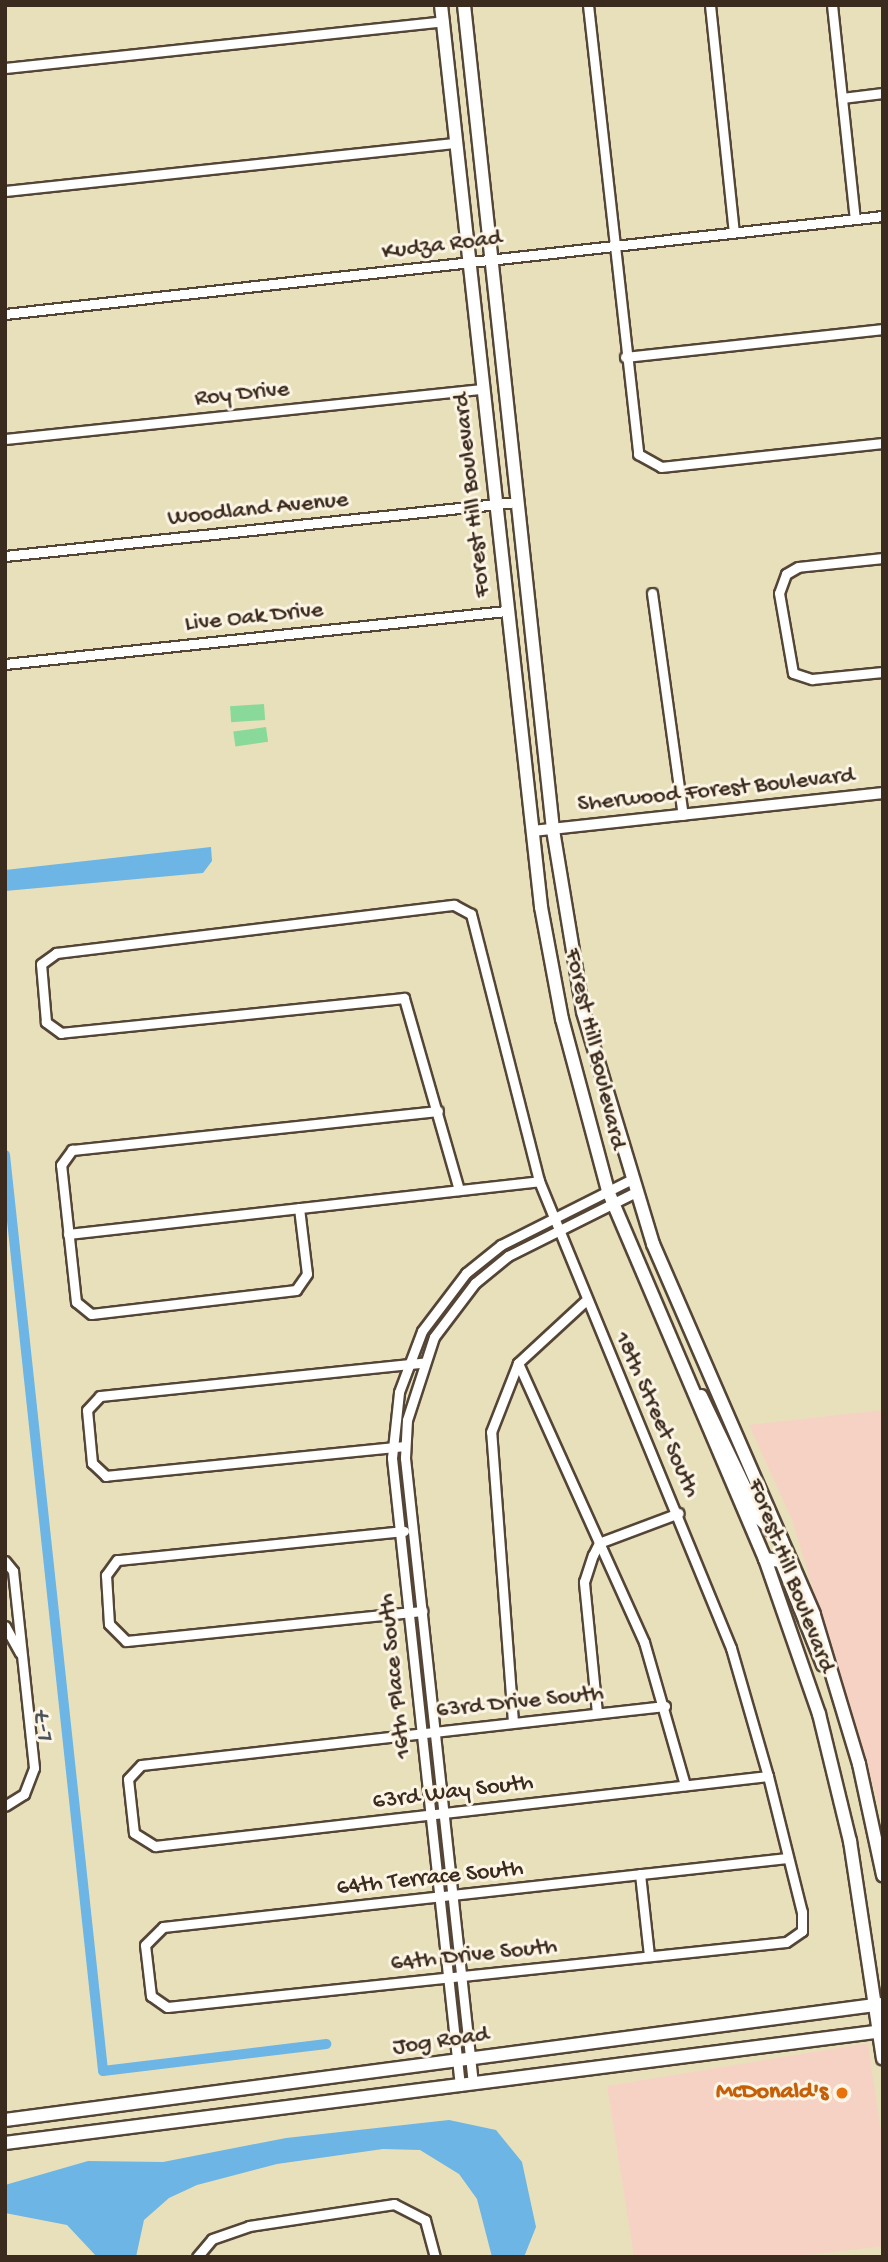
<!DOCTYPE html>
<html>
<head>
<meta charset="utf-8">
<style>
  body { margin:0 }
  #map { position:relative; width:888px; height:2262px; overflow:hidden; background:#e8e0bb; font-family:"Gochi Hand",sans-serif }
  div>[style] { position:absolute }
  [style*='--x'] { left:calc(var(--x)*1px); top:calc(var(--y)*1px); width:calc(var(--w)*1px); rotate:calc(var(--a)*1deg) }
  .built>* { inset:0; background:#f6d2c5 }
  .green>* { inset:0; background:#88d99a; transform-origin:0 0 }
  .water>* { inset:0; background:#6cb5e4 }
  .canal>* { height:10px; margin:-5px; padding:0 5px; transform-origin:5px; border-radius:5px; background:#6cb5e4 }
  .roads { filter:drop-shadow(2px 0 #554536) drop-shadow(-2px 0 #554536) drop-shadow(0 2px #554536) drop-shadow(0 -2px #554536) }
  .minor>* { height:9px; margin:-4.5px; padding:0 4.5px; transform-origin:4.5px; border-radius:4.5px; background:#fff }
  .tertiary>* { height:10px; margin:-5px; padding:0 5px; transform-origin:5px; border-radius:5px; background:#fff }
  .secondary>* { height:12px; margin:-6px; padding:0 6px; transform-origin:6px; border-radius:6px; background:#fff }
  .dots>* { width:19px; height:19px; translate:-50% -50%; box-sizing:border-box; border:4px solid #fcf5e5; border-radius:50% }
  span { translate:-50% -50%; white-space:nowrap; text-align:center; line-height:1.15; -webkit-text-stroke:6px #fcf5e5; paint-order:stroke }
  .street-label { font-size:24px; color:#3b2a1e }
  .food-label { font-size:24px; color:#c56008; font-weight:700 }
  .right { translate:-100% -50%; text-align:right }
  .water-label { font-size:26px; color:#4a5459; font-style:italic }
  .frame { position:absolute; inset:0; border:7px solid #3b2a1e; pointer-events:none }
</style>
</head>
<body>
<div id="map">
  <div class="built">
    <i style="clip-path:polygon(883px 1410px,883px 1817px,792px 1520px,749px 1425px)"></i>
    <i style="clip-path:polygon(868px 2043px,883px 2145px,883px 2246px,793px 2257px,634px 2257px,607px 2086px)"></i>
  </div>
  <div class="green">
    <i style="left:264px;top:704px;width:16px;height:34px;rotate:86deg"></i>
    <i style="left:266px;top:727px;width:15px;height:33px;rotate:82deg"></i>
  </div>
  <div class="water">
    <i style="clip-path:polygon(211px 847px,212px 861px,203px 873px,5px 891px,5px 870px)"></i>
    <i style="clip-path:polygon(449px 2120px,496px 2130px,522px 2162px,536px 2227px,524px 2257px,492px 2257px,477px 2199px,459px 2174px,420px 2150px,383px 2149px,277px 2164px,197px 2185px,169px 2198px,144px 2220px,136px 2257px,97px 2257px,67px 2225px,5px 2213px,5px 2185px,88px 2161px,163px 2162px,286px 2138px)"></i>
  </div>
  <div class="canal">
    <i style="--x:5;--y:1155;--w:921;--a:83.89"></i>
    <i style="--x:103;--y:2071;--w:225;--a:-6.9"></i>
  </div>
  <div class="roads">
    <div class="minor">
      <i style="--x:588;--y:5;--w:452;--a:83.6"></i>
      <i style="--x:638;--y:454;--w:26;--a:29"></i>
      <i style="--x:661;--y:467;--w:223;--a:-6.2"></i>
      <i style="--x:710;--y:5;--w:228;--a:84"></i>
      <i style="--x:832;--y:5;--w:215;--a:83.9"></i>
      <i style="--x:5;--y:68;--w:441;--a:-6.1"></i>
      <i style="--x:842;--y:98;--w:41;--a:-7"></i>
      <i style="--x:5;--y:191;--w:454;--a:-6.1"></i>
      <i style="--x:5;--y:314;--w:883;--a:-6.37"></i>
      <i style="--x:625;--y:357;--w:260;--a:-6.2"></i>
      <i style="--x:5;--y:439;--w:480;--a:-6"></i>
      <i style="--x:5;--y:556;--w:514;--a:-6.03"></i>
      <i style="--x:883;--y:558;--w:85;--a:174"></i>
      <i style="--x:798;--y:567;--w:14;--a:150"></i>
      <i style="--x:786;--y:574;--w:20;--a:110"></i>
      <i style="--x:779;--y:593;--w:81;--a:80.1"></i>
      <i style="--x:793;--y:673;--w:20;--a:18"></i>
      <i style="--x:812;--y:679;--w:71;--a:-5.6"></i>
      <i style="--x:652;--y:593;--w:224;--a:82.1"></i>
      <i style="--x:5;--y:664;--w:504;--a:-6.04"></i>
      <i style="--x:459;--y:1190;--w:200;--a:-106"></i>
      <i style="--x:404;--y:998;--w:345;--a:174.2"></i>
      <i style="--x:61;--y:1033;--w:19;--a:-144"></i>
      <i style="--x:46;--y:1022;--w:58;--a:-94.9"></i>
      <i style="--x:41;--y:964;--w:19;--a:-36"></i>
      <i style="--x:56;--y:953;--w:401;--a:-6.9"></i>
      <i style="--x:454;--y:905;--w:19;--a:28"></i>
      <i style="--x:471;--y:914;--w:276;--a:75.7"></i>
      <i style="--x:539;--y:1181;--w:505;--a:67.65"></i>
      <i style="--x:731;--y:1648;--w:133;--a:73.9"></i>
      <i style="--x:768;--y:1776;--w:140;--a:76"></i>
      <i style="--x:802;--y:1912;--w:19;--a:90"></i>
      <i style="--x:802;--y:1931;--w:19;--a:145"></i>
      <i style="--x:786;--y:1942;--w:622;--a:174.01"></i>
      <i style="--x:167;--y:2007;--w:19;--a:-145"></i>
      <i style="--x:151;--y:1996;--w:51;--a:-96.7"></i>
      <i style="--x:145;--y:1945;--w:25;--a:-45"></i>
      <i style="--x:163;--y:1927;--w:628;--a:-6.31"></i>
      <i style="--x:299;--y:1208;--w:66;--a:83.1"></i>
      <i style="--x:307;--y:1274;--w:19;--a:125"></i>
      <i style="--x:296;--y:1290;--w:206;--a:173.3"></i>
      <i style="--x:91;--y:1314;--w:19;--a:-141"></i>
      <i style="--x:76;--y:1302;--w:138;--a:-96.2"></i>
      <i style="--x:61;--y:1165;--w:19;--a:-54"></i>
      <i style="--x:72;--y:1150;--w:368;--a:-6.1"></i>
      <i style="--x:68;--y:1234;--w:474;--a:-6.4"></i>
      <i style="--x:518;--y:1363;--w:306;--a:65.7"></i>
      <i style="--x:644;--y:1642;--w:149;--a:74"></i>
      <i style="--x:405;--y:1446;--w:301;--a:174.3"></i>
      <i style="--x:106;--y:1476;--w:19;--a:-137"></i>
      <i style="--x:92;--y:1463;--w:53;--a:-95.4"></i>
      <i style="--x:87;--y:1410;--w:19;--a:-47"></i>
      <i style="--x:100;--y:1396;--w:324;--a:-5.9"></i>
      <i style="--x:404;--y:1531;--w:288;--a:174.2"></i>
      <i style="--x:117;--y:1560;--w:19;--a:126"></i>
      <i style="--x:106;--y:1575;--w:49;--a:86.5"></i>
      <i style="--x:109;--y:1624;--w:24;--a:45"></i>
      <i style="--x:126;--y:1641;--w:298;--a:-5.8"></i>
      <i style="--x:5;--y:1561;--w:13;--a:51"></i>
      <i style="--x:13;--y:1571;--w:198;--a:83.9"></i>
      <i style="--x:34;--y:1768;--w:28;--a:111"></i>
      <i style="--x:24;--y:1794;--w:22;--a:148"></i>
      <i style="--x:5;--y:1626;--w:31;--a:61"></i>
      <i style="--x:665;--y:1706;--w:527;--a:173.58"></i>
      <i style="--x:141;--y:1765;--w:19;--a:133"></i>
      <i style="--x:128;--y:1779;--w:54;--a:83.7"></i>
      <i style="--x:134;--y:1833;--w:25;--a:32"></i>
      <i style="--x:155;--y:1846;--w:617;--a:-6.51"></i>
      <i style="--x:597;--y:1713;--w:132;--a:-95.7"></i>
      <i style="--x:584;--y:1582;--w:28;--a:-72"></i>
      <i style="--x:593;--y:1555;--w:13;--a:-63"></i>
      <i style="--x:599;--y:1543;--w:85;--a:-20.6"></i>
      <i style="--x:513;--y:1722;--w:291;--a:-94.3"></i>
      <i style="--x:491;--y:1432;--w:74;--a:-68.6"></i>
      <i style="--x:518;--y:1363;--w:90;--a:-42.7"></i>
      <i style="--x:640;--y:1874;--w:82;--a:83.7"></i>
      <i style="--x:473;--y:2084;--w:630;--a:-96.2"></i>
      <i style="--x:405;--y:1458;--w:38;--a:-87"></i>
      <i style="--x:407;--y:1420;--w:87;--a:-72"></i>
      <i style="--x:434;--y:1337;--w:68;--a:-52.8"></i>
      <i style="--x:475;--y:1283;--w:43;--a:-39.3"></i>
      <i style="--x:508;--y:1256;--w:141;--a:-26.6"></i>
      <i style="--x:460;--y:2086;--w:632;--a:-96.18"></i>
      <i style="--x:392;--y:1458;--w:66;--a:-83.9"></i>
      <i style="--x:399;--y:1392;--w:65;--a:-69.3"></i>
      <i style="--x:422;--y:1331;--w:73;--a:-52.8"></i>
      <i style="--x:466;--y:1273;--w:45;--a:-38.7"></i>
      <i style="--x:501;--y:1245;--w:144;--a:-26.7"></i>
      <i style="--x:197;--y:2257;--w:23;--a:-50"></i>
      <i style="--x:212;--y:2239;--w:39;--a:-19"></i>
      <i style="--x:249;--y:2226;--w:147;--a:-8.6"></i>
      <i style="--x:394;--y:2204;--w:35;--a:27"></i>
      <i style="--x:425;--y:2220;--w:38;--a:75"></i>
    </div>
    <div class="tertiary">
      <i style="--x:533;--y:831;--w:352;--a:-6.2"></i>
    </div>
    <div class="secondary">
      <i style="--x:441;--y:5;--w:908;--a:83.67"></i>
      <i style="--x:541;--y:907;--w:114;--a:79.4"></i>
      <i style="--x:562;--y:1019;--w:178;--a:75"></i>
      <i style="--x:608;--y:1191;--w:400;--a:66.9"></i>
      <i style="--x:765;--y:1559;--w:164;--a:70.8"></i>
      <i style="--x:819;--y:1714;--w:131;--a:76.3"></i>
      <i style="--x:850;--y:1841;--w:220;--a:81.4"></i>
      <i style="--x:464;--y:5;--w:830;--a:83.84"></i>
      <i style="--x:553;--y:830;--w:184;--a:80.6"></i>
      <i style="--x:583;--y:1012;--w:242;--a:73.2"></i>
      <i style="--x:653;--y:1244;--w:404;--a:66.5"></i>
      <i style="--x:814;--y:1615;--w:156;--a:73.2"></i>
      <i style="--x:859;--y:1764;--w:114;--a:77.8"></i>
      <i style="--x:701;--y:1396;--w:136;--a:64.4"></i>
      <i style="--x:760;--y:1519;--w:30;--a:44"></i>
      <i style="--x:765;--y:1559;--w:16;--a:7"></i>
      <i style="--x:781;--y:1561;--w:112;--a:68"></i>
      <i style="--x:5;--y:2120;--w:885;--a:-7.53"></i>
      <i style="--x:5;--y:2143;--w:885;--a:-7.27"></i>
    </div>
  </div>
  <div class="dots">
    <i style="left:842px;top:2093px;background:#e8710a"></i>
  </div>
  <div class="street-label">
    <span style="left:442px;top:246px;rotate:-7deg">Kudza Road</span>
    <span style="left:242px;top:395px;rotate:-6deg">Roy Drive</span>
    <span style="left:473px;top:495px;rotate:-96deg">Forest Hill Boulevard</span>
    <span style="left:258px;top:510px;rotate:-6deg">Woodland Avenue</span>
    <span style="left:254px;top:618px;rotate:-6deg">Live Oak Drive</span>
    <span style="left:716px;top:791px;rotate:-6deg">Sherwood Forest Boulevard</span>
    <span style="left:594px;top:1049px;rotate:77deg">Forest Hill Boulevard</span>
    <span style="left:656px;top:1415px;rotate:66deg">18th Street South</span>
    <span style="left:790px;top:1576px;rotate:69deg">Forest Hill Boulevard</span>
    <span style="left:396px;top:1676px;rotate:-96deg">16th Place South</span>
    <span style="left:520px;top:1703px;rotate:-6deg">63rd Drive South</span>
    <span style="left:453px;top:1793px;rotate:-7deg">63rd Way South</span>
    <span style="left:430px;top:1879px;rotate:-6deg">64th Terrace South</span>
    <span style="left:474px;top:1956px;rotate:-6deg">64th Drive South</span>
    <span style="left:441px;top:2042px;rotate:-8deg">Jog Road</span>
  </div>
  <div class="food-label">
    <span class="right" style="left:828px;top:2093px">McDonald's</span>
  </div>
  <div class="water-label">
    <span style="left:45px;top:1727px;rotate:-96deg">L-7</span>
  </div>
  <div class="frame"></div>
</div>
</body>
</html>
